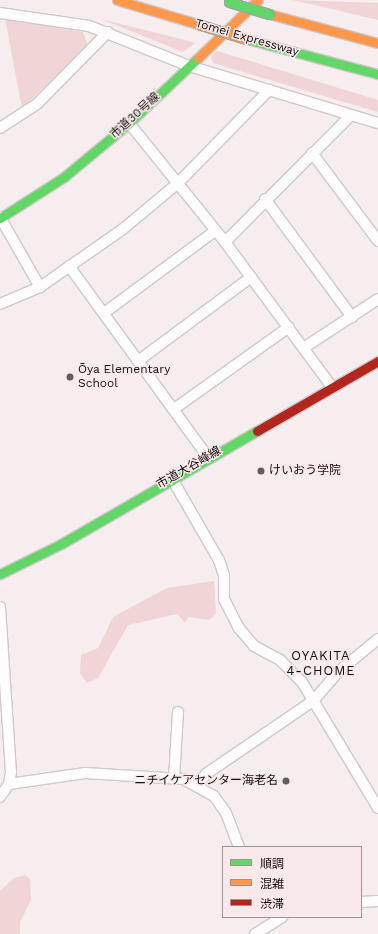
<!DOCTYPE html>
<html>
<head>
<meta charset="utf-8">
<style>
  body { margin:0 }
  #map { position:relative; width:378px; height:934px; overflow:hidden; background:#f6edee; font-family:"Work Sans","Noto Sans JP",sans-serif }
  div>[style] { position:absolute }
  [style*='--x'] { left:calc(var(--x)*1px); top:calc(var(--y)*1px); width:calc(var(--w)*1px); rotate:calc(var(--a)*1deg) }
  .green>* { inset:0; background:#f0d4d6 }
  .roads { filter:drop-shadow(1px 0 #d0c8c9) drop-shadow(-1px 0 #d0c8c9) drop-shadow(0 1px #d0c8c9) drop-shadow(0 -1px #d0c8c9) }
  .street>* { height:10px; margin:-5px; padding:0 5px; transform-origin:5px; border-radius:5px; background:#fefcfc }
  .fast>* { height:9px; margin:-4.5px; padding:0 4.5px; transform-origin:4.5px; border-radius:4.5px; background:#63d668 }
  .slow>* { height:9px; margin:-4.5px; padding:0 4.5px; transform-origin:4.5px; border-radius:4.5px; background:#ff974d }
  .jam>* { height:9px; margin:-4.5px; padding:0 4.5px; transform-origin:4.5px; border-radius:4.5px; background:#b3261e }
  .bridges { filter:drop-shadow(1px 0 #9aa6a2) drop-shadow(-1px 0 #9aa6a2) drop-shadow(0 1px #9aa6a2) drop-shadow(0 -1px #9aa6a2) }
  .fast-bridge>* { height:9px; margin:-4.5px; padding:0 4.5px; transform-origin:4.5px; border-radius:4.5px; background:#63d668 }
  .slow-bridge>* { height:9px; margin:-4.5px; padding:0 4.5px; transform-origin:4.5px; border-radius:4.5px; background:#ff974d }
  .dots>* { width:11px; height:11px; translate:-50% -50%; box-sizing:border-box; border:2px solid #fae9ea; border-radius:50% }
  span { translate:-50% -50%; white-space:nowrap; text-align:center; line-height:1.15; -webkit-text-stroke:3px #fae9ea; paint-order:stroke }
  .street-label { font-size:12px; color:#140f0f }
  .poi-label { font-size:12px; color:#140f0f }
  .left { translate:0 -50%; text-align:left }
  .right { translate:-100% -50%; text-align:right }
  .neighbourhood-label { font-size:13px; color:#140f0f; letter-spacing:1px }
  .legend { position:absolute; left:222px; top:846px; width:140px; height:72px; box-sizing:border-box; background:#fae9ea; border:1px solid #9e9292; margin:0; padding:5px 7px; list-style:none; font-size:12px; color:#140f0f }
  .legend li { display:flex; align-items:center; gap:8px; height:20px }
  .legend b { width:20px; border:1px solid #9e9292 }
</style>
</head>
<body>
<div id="map">
  <div class="green">
    <i style="clip-path:polygon(292px 0,378px 3px,378px 20px,324px 7px)"></i>
    <i style="clip-path:polygon(5px 19px,83px 32px,88px 46px,22px 108px)"></i>
    <i style="clip-path:polygon(101px 19px,185px 40px,195px 43px,183px 52px)"></i>
    <i style="clip-path:polygon(217px 51px,378px 100px,378px 112px,213px 63px,211px 57px)"></i>
    <i style="clip-path:polygon(214px 581px,216px 614px,209px 620px,188px 617px,185px 623px,177px 614px,128px 625px,98px 678px,87px 683px,80px 673px,81px 655px,98px 648px,113px 617px,167px 588px)"></i>
    <i style="clip-path:polygon(25px 875px,30px 879px,31px 900px,20px 922px,20px 934px,0 934px,0 891px,14px 878px)"></i>
  </div>
  <div class="roads">
    <div class="street">
      <i style="--x:0;--y:13;--w:90;--a:8.3"></i>
      <i style="--x:89;--y:26;--w:108;--a:21.8"></i>
      <i style="--x:189;--y:66;--w:197;--a:16.8"></i>
      <i style="--x:129;--y:123;--w:153;--a:51.1"></i>
      <i style="--x:225;--y:242;--w:180;--a:53.6"></i>
      <i style="--x:0;--y:128;--w:44;--a:-33"></i>
      <i style="--x:37;--y:104;--w:101;--a:-45.4"></i>
      <i style="--x:312;--y:153;--w:110;--a:53.1"></i>
      <i style="--x:265;--y:199;--w:147;--a:53.6"></i>
      <i style="--x:0;--y:217;--w:81;--a:60.3"></i>
      <i style="--x:225;--y:242;--w:177;--a:-45.2"></i>
      <i style="--x:69;--y:266;--w:236;--a:54"></i>
      <i style="--x:0;--y:304;--w:43;--a:-23"></i>
      <i style="--x:40;--y:287;--w:101;--a:-34.9"></i>
      <i style="--x:123;--y:229;--w:70;--a:-39.8"></i>
      <i style="--x:177;--y:184;--w:132;--a:-45.6"></i>
      <i style="--x:104;--y:313;--w:138;--a:-36.5"></i>
      <i style="--x:305;--y:347;--w:87;--a:-33.3"></i>
      <i style="--x:138;--y:361;--w:141;--a:-36.6"></i>
      <i style="--x:174;--y:409;--w:141;--a:-35.5"></i>
      <i style="--x:171;--y:477;--w:96;--a:60"></i>
      <i style="--x:219;--y:560;--w:16;--a:72"></i>
      <i style="--x:224;--y:575;--w:24;--a:90"></i>
      <i style="--x:224;--y:599;--w:33;--a:63"></i>
      <i style="--x:239;--y:628;--w:23;--a:50"></i>
      <i style="--x:254;--y:646;--w:30;--a:28"></i>
      <i style="--x:280;--y:660;--w:31;--a:45"></i>
      <i style="--x:302;--y:682;--w:147;--a:58.9"></i>
      <i style="--x:0;--y:607;--w:165;--a:86.2"></i>
      <i style="--x:11;--y:772;--w:12;--a:99"></i>
      <i style="--x:9;--y:784;--w:16;--a:125"></i>
      <i style="--x:174;--y:778;--w:66;--a:-86.5"></i>
      <i style="--x:9;--y:784;--w:77;--a:-8.2"></i>
      <i style="--x:85;--y:773;--w:98;--a:3.5"></i>
      <i style="--x:183;--y:779;--w:35;--a:29"></i>
      <i style="--x:214;--y:796;--w:21;--a:55"></i>
      <i style="--x:226;--y:813;--w:36;--a:69"></i>
      <i style="--x:198;--y:784;--w:13;--a:-51"></i>
      <i style="--x:206;--y:774;--w:130;--a:-34.3"></i>
      <i style="--x:313;--y:701;--w:38;--a:-49"></i>
      <i style="--x:338;--y:672;--w:52;--a:-39.5"></i>
      <i style="--x:361;--y:902;--w:17;--a:-3"></i>
      <i style="--x:255;--y:934;--w:32;--a:-32"></i>
    </div>
    <div class="fast">
      <i style="--x:246;--y:39;--w:137;--a:14.9"></i>
      <i style="--x:0;--y:218;--w:76;--a:-32.6"></i>
      <i style="--x:64;--y:177;--w:85;--a:-39.7"></i>
      <i style="--x:129;--y:123;--w:95;--a:-43.3"></i>
      <i style="--x:0;--y:574;--w:68;--a:-26.2"></i>
      <i style="--x:61;--y:544;--w:226;--a:-30"></i>
    </div>
    <div class="slow">
      <i style="--x:117;--y:0;--w:88;--a:16.6"></i>
      <i style="--x:269;--y:14;--w:113;--a:14.9"></i>
      <i style="--x:198;--y:58;--w:83;--a:-44"></i>
    </div>
    <div class="jam">
      <i style="--x:257;--y:431;--w:140;--a:-30"></i>
    </div>
  </div>
  <div class="bridges">
    <div class="fast-bridge">
      <i style="--x:229;--y:2;--w:42;--a:16.7"></i>
    </div>
    <div class="slow-bridge">
      <i style="--x:201;--y:25;--w:47;--a:17.3"></i>
    </div>
  </div>
  <div class="dots">
    <i style="left:70px;top:377px;background:#635d5d"></i>
    <i style="left:261px;top:471px;background:#635d5d"></i>
    <i style="left:286px;top:781px;background:#635d5d"></i>
  </div>
  <div class="street-label">
    <span style="left:247px;top:38px;rotate:16deg">Tomei Expressway</span>
    <span style="left:135px;top:116px;rotate:-42deg">市道30号線</span>
    <span style="left:189px;top:468px;rotate:-30deg">市道大谷峰線</span>
  </div>
  <div class="poi-label">
    <span class="left" style="left:78px;top:377px">Ōya Elementary<br>School</span>
    <span class="left" style="left:269px;top:471px">けいおう学院</span>
    <span class="right" style="left:278px;top:781px">ニチイケアセンター海老名</span>
  </div>
  <div class="neighbourhood-label">
    <span style="left:321px;top:664px">OYAKITA<br>4-CHOME</span>
  </div>
  <ul class="legend">
  <li><b style="height:5px;background:#63d668"></b>順調</li>
  <li><b style="height:5px;background:#ff974d"></b>混雑</li>
  <li><b style="height:5px;background:#b3261e"></b>渋滞</li>
  </ul>
</div>
</body>
</html>
